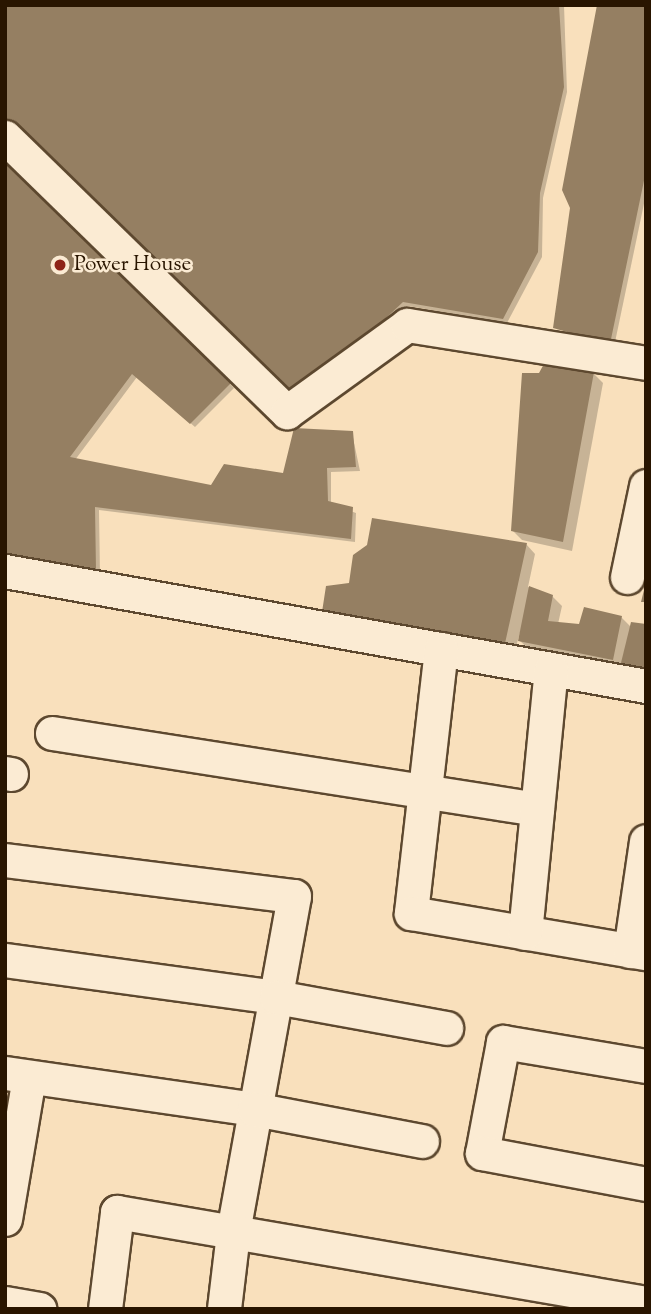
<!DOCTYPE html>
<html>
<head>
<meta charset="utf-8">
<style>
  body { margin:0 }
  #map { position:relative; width:651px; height:1314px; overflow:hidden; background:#f9e0bc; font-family:"Sorts Mill Goudy",serif }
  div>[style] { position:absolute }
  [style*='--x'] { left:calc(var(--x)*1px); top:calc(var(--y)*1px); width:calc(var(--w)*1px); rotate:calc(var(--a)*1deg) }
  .shadow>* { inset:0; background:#0003 }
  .building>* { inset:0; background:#957f62 }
  .roads { filter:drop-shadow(2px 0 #5d482f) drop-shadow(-2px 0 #5d482f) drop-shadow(0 2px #5d482f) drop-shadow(0 -2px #5d482f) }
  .minor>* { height:33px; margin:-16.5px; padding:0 16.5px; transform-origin:16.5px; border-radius:16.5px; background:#fbebd3 }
  .dots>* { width:19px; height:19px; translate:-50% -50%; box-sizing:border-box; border:4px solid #fbebd3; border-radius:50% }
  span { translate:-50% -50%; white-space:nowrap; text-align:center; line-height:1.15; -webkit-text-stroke:5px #fbebd3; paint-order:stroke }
  .poi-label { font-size:21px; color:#291500 }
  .left { translate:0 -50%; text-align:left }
  .frame { position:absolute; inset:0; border:7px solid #291500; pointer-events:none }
</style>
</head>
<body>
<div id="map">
  <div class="shadow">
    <i style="clip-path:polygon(5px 5px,564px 5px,567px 92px,543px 198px,542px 257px,507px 323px,408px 306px,329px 379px)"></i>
    <i style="clip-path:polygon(646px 5px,646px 194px,614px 347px,555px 327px)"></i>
    <i style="clip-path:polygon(5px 158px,234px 388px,195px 427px,137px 377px,75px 460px,212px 487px,284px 475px,352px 433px,360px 471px,331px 472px,331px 504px,356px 513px,355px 542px,99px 510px,100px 575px,5px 558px)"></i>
    <i style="clip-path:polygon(593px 373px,603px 383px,572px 551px,522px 540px,512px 530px)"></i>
    <i style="clip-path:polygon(526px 544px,535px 554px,528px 587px,552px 596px,562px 606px,558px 624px,581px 626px,621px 617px,632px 628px,621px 671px,530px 650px,520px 641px,526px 612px,513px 657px,351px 585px)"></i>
  </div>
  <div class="building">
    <i style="clip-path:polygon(5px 5px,559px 5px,564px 87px,540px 193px,538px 252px,503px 319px,403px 302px,324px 376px,291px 389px,268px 374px,5px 119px)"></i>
    <i style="clip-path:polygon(597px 5px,646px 5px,646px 171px,610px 344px,553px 328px,570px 208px,562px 190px)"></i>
    <i style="clip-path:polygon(5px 156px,231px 383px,190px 424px,132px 374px,70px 457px,211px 485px,224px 464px,283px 473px,294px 428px,353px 431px,356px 467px,327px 468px,328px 501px,353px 507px,351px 539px,95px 507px,96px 571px,5px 555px)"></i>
    <i style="clip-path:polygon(545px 362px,594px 372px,563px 542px,511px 531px,522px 373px,539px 373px)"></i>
    <i style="clip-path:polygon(372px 518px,527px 543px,504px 648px,322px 612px,326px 586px,349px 583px,353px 555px,367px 545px)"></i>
    <i style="clip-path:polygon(646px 582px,646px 602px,641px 602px)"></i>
    <i style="clip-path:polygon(529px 586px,553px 595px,548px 621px,579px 624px,584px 607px,622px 616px,613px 660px,518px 641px)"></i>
    <i style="clip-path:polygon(631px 622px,646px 624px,646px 675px,619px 671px)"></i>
  </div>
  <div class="roads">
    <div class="minor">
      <i style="--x:5;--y:137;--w:394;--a:44.3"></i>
      <i style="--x:287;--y:412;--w:148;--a:-35.9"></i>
      <i style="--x:407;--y:325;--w:242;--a:9"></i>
      <i style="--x:5;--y:571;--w:651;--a:10.17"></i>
      <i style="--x:627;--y:577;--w:93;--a:-78.2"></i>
      <i style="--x:441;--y:649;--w:266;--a:96.5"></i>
      <i style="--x:411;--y:913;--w:238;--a:9.7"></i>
      <i style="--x:52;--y:733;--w:491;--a:8.9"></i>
      <i style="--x:5;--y:773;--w:6;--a:9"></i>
      <i style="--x:5;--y:860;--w:291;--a:7.1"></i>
      <i style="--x:294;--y:896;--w:342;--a:100.3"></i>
      <i style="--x:233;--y:1233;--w:77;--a:96.8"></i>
      <i style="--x:525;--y:933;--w:265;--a:-84.4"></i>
      <i style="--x:630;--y:951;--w:111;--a:-81.7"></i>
      <i style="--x:5;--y:960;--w:274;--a:7.8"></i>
      <i style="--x:276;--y:997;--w:173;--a:10.3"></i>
      <i style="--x:646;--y:1066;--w:145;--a:-170.5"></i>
      <i style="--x:503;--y:1042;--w:113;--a:100.7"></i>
      <i style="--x:482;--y:1153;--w:167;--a:10.7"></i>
      <i style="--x:5;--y:1073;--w:252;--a:8.2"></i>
      <i style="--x:254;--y:1109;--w:171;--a:10.8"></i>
      <i style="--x:5;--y:1219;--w:144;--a:-80.4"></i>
      <i style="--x:5;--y:1303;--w:35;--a:10"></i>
      <i style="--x:105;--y:1309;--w:98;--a:-82.9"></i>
      <i style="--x:117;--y:1212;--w:537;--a:9.76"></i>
    </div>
  </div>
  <div class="dots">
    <i style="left:60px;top:265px;background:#8f2418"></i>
  </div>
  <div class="poi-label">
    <span class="left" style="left:74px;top:265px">Power House</span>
  </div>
  <div class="frame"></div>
</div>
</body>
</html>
